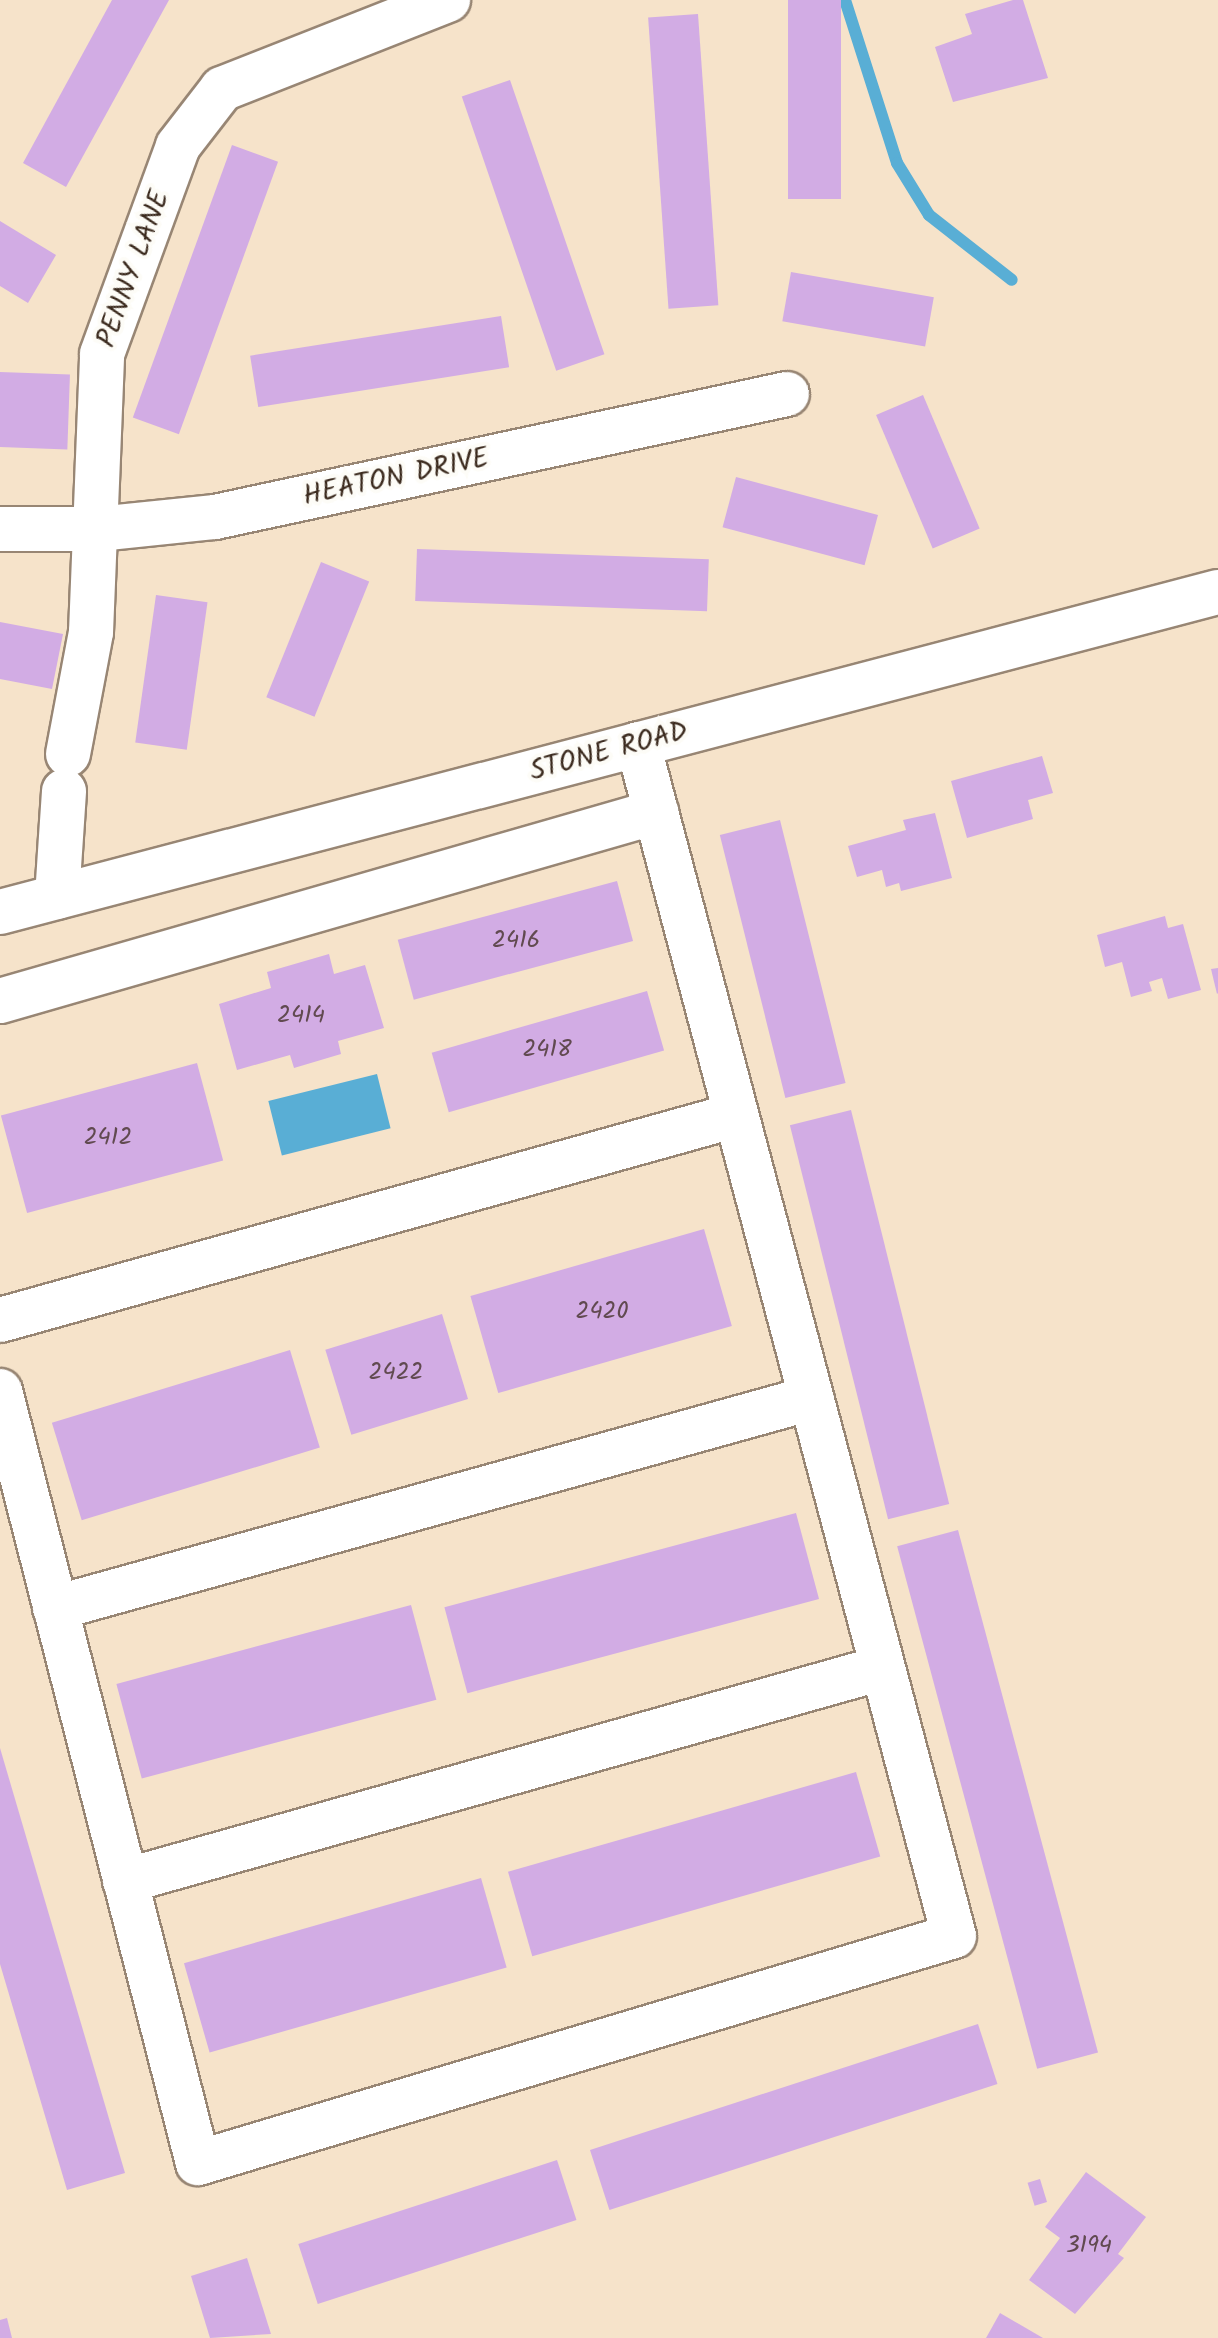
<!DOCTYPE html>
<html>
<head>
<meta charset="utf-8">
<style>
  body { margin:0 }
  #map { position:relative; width:1218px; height:2338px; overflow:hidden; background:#f6e3ca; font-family:Kalam,sans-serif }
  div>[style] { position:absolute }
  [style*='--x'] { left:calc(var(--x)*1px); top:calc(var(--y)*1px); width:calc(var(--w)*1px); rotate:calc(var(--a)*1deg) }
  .water>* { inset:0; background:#59aed5; transform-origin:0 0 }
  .stream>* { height:12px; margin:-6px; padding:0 6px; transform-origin:6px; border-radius:6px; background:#59aed5 }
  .building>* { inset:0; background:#d2ace4; transform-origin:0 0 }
  .roads { filter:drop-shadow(2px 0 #988674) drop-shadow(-2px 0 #988674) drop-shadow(0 2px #988674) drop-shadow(0 -2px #988674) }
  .minor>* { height:44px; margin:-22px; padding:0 22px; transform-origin:22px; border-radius:22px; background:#fff }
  span { translate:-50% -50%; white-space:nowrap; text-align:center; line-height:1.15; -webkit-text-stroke:8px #fdfcf7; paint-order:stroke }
  .number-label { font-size:24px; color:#614a50 }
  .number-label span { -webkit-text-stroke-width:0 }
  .street-label { font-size:28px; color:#3b2a1e }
</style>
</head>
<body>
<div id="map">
  <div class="water">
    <i style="left:377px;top:1074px;width:56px;height:112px;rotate:76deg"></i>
  </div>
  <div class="stream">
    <i style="--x:845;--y:0;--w:171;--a:72.3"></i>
    <i style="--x:897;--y:163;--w:61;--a:58.4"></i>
    <i style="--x:929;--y:215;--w:105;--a:38.1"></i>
  </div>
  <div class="building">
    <i style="clip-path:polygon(112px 0,169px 0,66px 187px,23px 163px)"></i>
    <i style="left:788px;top:0;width:53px;height:199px"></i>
    <i style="clip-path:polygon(1013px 0,1023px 0,1048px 78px,953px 102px,935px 47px,972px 34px,965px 14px)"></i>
    <i style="left:698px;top:14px;width:292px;height:50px;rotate:86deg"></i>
    <i style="left:510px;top:80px;width:290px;height:51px;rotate:71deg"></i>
    <i style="left:232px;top:145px;width:49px;height:290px;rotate:20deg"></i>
    <i style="clip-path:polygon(0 221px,56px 255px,28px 303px,0 286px)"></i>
    <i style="left:791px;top:272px;width:145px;height:50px;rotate:10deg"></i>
    <i style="left:501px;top:316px;width:52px;height:254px;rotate:81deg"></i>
    <i style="left:0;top:372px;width:70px;height:75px;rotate:2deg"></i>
    <i style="left:923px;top:395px;width:145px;height:51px;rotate:67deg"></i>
    <i style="left:736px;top:477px;width:147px;height:52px;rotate:15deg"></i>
    <i style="left:417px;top:549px;width:292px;height:52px;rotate:2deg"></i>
    <i style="left:321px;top:562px;width:52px;height:146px;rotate:22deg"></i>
    <i style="left:156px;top:595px;width:52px;height:149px;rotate:8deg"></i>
    <i style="clip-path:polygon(0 622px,63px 634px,52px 689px,0 679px)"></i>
    <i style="clip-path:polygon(1042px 756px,1053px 793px,1028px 800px,1033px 819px,967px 838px,951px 781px)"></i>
    <i style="clip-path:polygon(935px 813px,952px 878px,901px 891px,899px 883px,886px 887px,882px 870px,857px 877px,848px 846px,906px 830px,903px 820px)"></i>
    <i style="left:780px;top:820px;width:271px;height:62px;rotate:76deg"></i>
    <i style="left:617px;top:881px;width:62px;height:227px;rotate:75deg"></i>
    <i style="clip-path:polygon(1165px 916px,1168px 928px,1183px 924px,1201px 990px,1168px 999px,1162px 978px,1149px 982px,1152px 991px,1131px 997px,1122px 962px,1105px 967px,1097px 935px)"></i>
    <i style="clip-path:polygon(329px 954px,334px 974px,365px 965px,384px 1028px,338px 1041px,341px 1054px,294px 1068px,290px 1055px,237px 1070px,219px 1004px,271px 988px,267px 972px)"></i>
    <i style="clip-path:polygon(1218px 968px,1218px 993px,1217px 994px,1211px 969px)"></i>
    <i style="left:647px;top:991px;width:62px;height:224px;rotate:74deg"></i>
    <i style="left:197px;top:1063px;width:101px;height:203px;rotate:75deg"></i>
    <i style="left:851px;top:1110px;width:406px;height:63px;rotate:76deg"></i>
    <i style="left:704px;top:1229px;width:101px;height:243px;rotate:74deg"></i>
    <i style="left:442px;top:1314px;width:89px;height:122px;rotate:73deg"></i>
    <i style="left:290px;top:1350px;width:102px;height:249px;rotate:73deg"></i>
    <i style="left:796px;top:1513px;width:89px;height:364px;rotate:75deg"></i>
    <i style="left:958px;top:1530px;width:541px;height:63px;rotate:75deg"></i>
    <i style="left:411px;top:1605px;width:98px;height:305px;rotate:75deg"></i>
    <i style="clip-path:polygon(0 1748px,125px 2173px,67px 2190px,0 1964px)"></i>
    <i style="left:856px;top:1772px;width:88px;height:362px;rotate:74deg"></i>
    <i style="left:481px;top:1878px;width:93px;height:309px;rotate:74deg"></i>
    <i style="left:978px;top:2024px;width:63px;height:408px;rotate:72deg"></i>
    <i style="left:557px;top:2160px;width:63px;height:272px;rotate:72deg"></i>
    <i style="clip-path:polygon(1086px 2172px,1146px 2217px,1118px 2254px,1124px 2258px,1075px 2314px,1029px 2280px,1060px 2238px,1045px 2227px)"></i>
    <i style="left:1040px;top:2179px;width:24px;height:13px;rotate:73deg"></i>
    <i style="clip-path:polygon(247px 2258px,271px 2334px,210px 2338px,191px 2276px)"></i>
    <i style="clip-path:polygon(1000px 2313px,1043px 2338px,986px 2338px)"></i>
    <i style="clip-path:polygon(7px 2318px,12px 2338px,0 2338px,0 2320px)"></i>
  </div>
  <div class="roads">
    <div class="minor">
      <i style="--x:0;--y:529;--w:98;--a:0"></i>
      <i style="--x:98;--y:529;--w:118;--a:-5.9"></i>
      <i style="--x:215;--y:517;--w:585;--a:-12.14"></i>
      <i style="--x:68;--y:754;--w:124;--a:-79.3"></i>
      <i style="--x:91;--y:632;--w:278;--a:-87.7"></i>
      <i style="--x:102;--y:354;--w:221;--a:-69.9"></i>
      <i style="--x:178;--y:146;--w:72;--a:-52.3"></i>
      <i style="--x:222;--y:89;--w:243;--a:-21.5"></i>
      <i style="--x:57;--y:897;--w:106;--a:-86.2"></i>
      <i style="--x:0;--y:912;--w:1259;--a:-14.72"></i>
      <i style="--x:0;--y:1001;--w:683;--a:-16.07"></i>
      <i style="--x:0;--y:1320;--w:764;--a:-15.56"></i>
      <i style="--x:0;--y:1391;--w:797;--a:75.62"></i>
      <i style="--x:198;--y:2163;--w:789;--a:-16.71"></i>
      <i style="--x:954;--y:1936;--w:1233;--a:-104.85"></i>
      <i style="--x:55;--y:1608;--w:785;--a:-15.52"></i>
      <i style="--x:125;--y:1881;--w:786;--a:-15.72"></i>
    </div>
  </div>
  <div class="number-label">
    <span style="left:516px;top:941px">2416</span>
    <span style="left:301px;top:1016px">2414</span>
    <span style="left:547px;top:1050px">2418</span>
    <span style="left:108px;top:1138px">2412</span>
    <span style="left:602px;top:1312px">2420</span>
    <span style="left:396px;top:1373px">2422</span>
    <span style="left:1089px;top:2246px">3194</span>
  </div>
  <div class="street-label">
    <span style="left:134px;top:269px;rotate:-70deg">PENNY LANE</span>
    <span style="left:396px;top:478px;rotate:-12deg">HEATON DRIVE</span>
    <span style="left:609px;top:752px;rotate:-15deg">STONE ROAD</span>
  </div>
</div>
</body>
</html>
